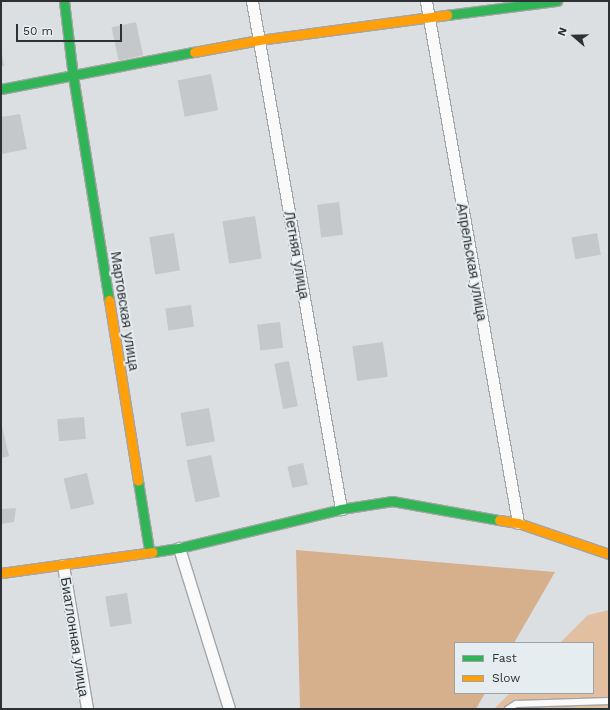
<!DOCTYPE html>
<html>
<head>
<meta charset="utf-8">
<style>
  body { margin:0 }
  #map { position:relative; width:610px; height:710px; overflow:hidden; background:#dcdfe1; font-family:"Work Sans",sans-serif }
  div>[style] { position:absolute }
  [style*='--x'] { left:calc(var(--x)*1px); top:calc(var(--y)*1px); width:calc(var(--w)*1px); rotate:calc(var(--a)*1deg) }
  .green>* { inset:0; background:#e2bfa1 }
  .forest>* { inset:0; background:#d6af8d }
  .building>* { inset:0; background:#c5c8ca; transform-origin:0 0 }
  .roads { filter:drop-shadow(1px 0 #a3a5a7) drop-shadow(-1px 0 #a3a5a7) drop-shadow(0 1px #a3a5a7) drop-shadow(0 -1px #a3a5a7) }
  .lane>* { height:5.5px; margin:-2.75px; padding:0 2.75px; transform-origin:2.75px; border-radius:2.75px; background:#fafafa }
  .street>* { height:11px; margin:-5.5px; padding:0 5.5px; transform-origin:5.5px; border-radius:5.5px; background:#fafafa }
  .fast>* { height:9px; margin:-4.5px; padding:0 4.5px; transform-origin:4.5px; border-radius:4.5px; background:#30b455 }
  .slow>* { height:9px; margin:-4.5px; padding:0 4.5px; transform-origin:4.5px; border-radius:4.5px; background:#ff9f0a }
  span { translate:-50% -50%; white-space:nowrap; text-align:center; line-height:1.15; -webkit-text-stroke:3.5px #e6edf1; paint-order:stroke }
  .street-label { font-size:14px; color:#2e3133 }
  .frame { position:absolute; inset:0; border:2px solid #2e3133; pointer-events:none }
  .legend { position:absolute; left:454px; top:642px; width:140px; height:52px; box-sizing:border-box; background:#e6edf1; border:1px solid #9ca2a5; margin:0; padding:5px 7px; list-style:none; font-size:12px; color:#2e3133 }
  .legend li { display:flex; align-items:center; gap:8px; height:20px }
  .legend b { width:20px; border:1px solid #9ca2a5 }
  .north { position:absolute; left:554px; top:16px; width:40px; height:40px; -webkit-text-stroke:3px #e6edf1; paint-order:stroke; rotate:290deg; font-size:11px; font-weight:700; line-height:16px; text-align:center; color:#2e3133 }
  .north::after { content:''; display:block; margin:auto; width:14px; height:18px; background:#2e3133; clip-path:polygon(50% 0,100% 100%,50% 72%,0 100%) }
  .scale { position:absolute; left:16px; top:24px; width:106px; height:18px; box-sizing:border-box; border:2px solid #2e3133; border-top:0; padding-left:5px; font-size:12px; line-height:14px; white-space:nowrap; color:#2e3133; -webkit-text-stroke:3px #e6edf1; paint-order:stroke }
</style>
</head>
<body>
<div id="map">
  <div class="green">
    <i style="clip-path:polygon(609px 610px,609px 709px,494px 709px,510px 693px,593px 693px,593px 643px,560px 643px,588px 615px)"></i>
  </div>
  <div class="forest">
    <i style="clip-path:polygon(296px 550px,555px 572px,514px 643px,455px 643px,455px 693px,485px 693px,476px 709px,300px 709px)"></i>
  </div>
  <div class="building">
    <i style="left:136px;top:22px;width:34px;height:25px;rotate:78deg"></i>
    <i style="clip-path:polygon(1px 47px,4px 66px,1px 66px)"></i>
    <i style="left:211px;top:74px;width:37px;height:34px;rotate:79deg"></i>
    <i style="clip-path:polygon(20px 114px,27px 149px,2px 154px,1px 117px)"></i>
    <i style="left:339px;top:202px;width:33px;height:22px;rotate:83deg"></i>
    <i style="left:255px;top:216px;width:43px;height:33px;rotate:81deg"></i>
    <i style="left:174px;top:233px;width:38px;height:25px;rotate:81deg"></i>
    <i style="left:597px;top:233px;width:22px;height:26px;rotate:80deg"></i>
    <i style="left:191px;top:305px;width:22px;height:26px;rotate:82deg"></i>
    <i style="left:280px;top:322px;width:26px;height:23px;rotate:83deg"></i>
    <i style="left:383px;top:342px;width:35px;height:31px;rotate:82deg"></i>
    <i style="left:289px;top:361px;width:46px;height:15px;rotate:79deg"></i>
    <i style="left:209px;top:408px;width:34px;height:29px;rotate:80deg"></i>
    <i style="left:84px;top:417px;width:22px;height:27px;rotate:85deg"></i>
    <i style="clip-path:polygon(1px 422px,9px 456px,1px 458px)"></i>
    <i style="left:211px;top:455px;width:43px;height:25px;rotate:78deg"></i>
    <i style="left:303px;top:463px;width:22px;height:16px;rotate:77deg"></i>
    <i style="left:87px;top:473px;width:32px;height:24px;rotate:77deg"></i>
    <i style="clip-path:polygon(16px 508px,14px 522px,1px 524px,1px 509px)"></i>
    <i style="left:127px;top:593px;width:31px;height:22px;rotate:81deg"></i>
  </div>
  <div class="roads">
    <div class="lane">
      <i style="--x:508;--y:709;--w:9;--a:-32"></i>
      <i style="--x:516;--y:704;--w:93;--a:-1.8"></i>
    </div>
    <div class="street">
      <i style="--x:252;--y:1;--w:516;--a:80.06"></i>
      <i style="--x:426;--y:1;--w:530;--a:80"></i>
      <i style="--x:179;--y:548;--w:169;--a:72.7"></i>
      <i style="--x:63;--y:565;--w:146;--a:80.5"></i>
    </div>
    <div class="fast">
      <i style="--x:64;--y:1;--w:76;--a:83.2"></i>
      <i style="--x:73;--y:76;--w:227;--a:80.9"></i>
      <i style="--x:447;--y:15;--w:111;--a:-7.3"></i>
      <i style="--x:1;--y:89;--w:197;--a:-10.9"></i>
      <i style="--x:138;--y:481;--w:70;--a:80.9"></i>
      <i style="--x:153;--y:552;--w:26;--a:-9"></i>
      <i style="--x:179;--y:548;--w:167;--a:-13.5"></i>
      <i style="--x:341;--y:509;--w:52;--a:-8.9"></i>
      <i style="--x:392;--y:501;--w:109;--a:10.1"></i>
    </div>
    <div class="slow">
      <i style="--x:194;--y:52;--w:66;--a:-10.5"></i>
      <i style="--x:259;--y:40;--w:190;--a:-7.6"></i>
      <i style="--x:109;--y:300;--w:183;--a:80.9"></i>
      <i style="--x:499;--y:520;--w:19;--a:9"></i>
      <i style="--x:518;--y:523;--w:96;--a:18.8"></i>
      <i style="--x:1;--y:573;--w:153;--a:-7.9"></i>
    </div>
  </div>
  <div class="street-label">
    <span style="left:297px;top:255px;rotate:80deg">Летняя улица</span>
    <span style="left:472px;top:262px;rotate:80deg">Апрельская улица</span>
    <span style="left:125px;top:311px;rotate:81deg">Мартовская улица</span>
    <span style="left:75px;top:637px;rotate:81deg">Биатлонная улица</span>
  </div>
  <div class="frame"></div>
  <ul class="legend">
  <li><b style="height:5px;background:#30b455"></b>Fast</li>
  <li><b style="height:5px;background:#ff9f0a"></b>Slow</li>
  </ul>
  <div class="north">N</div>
  <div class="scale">50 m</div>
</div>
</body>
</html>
